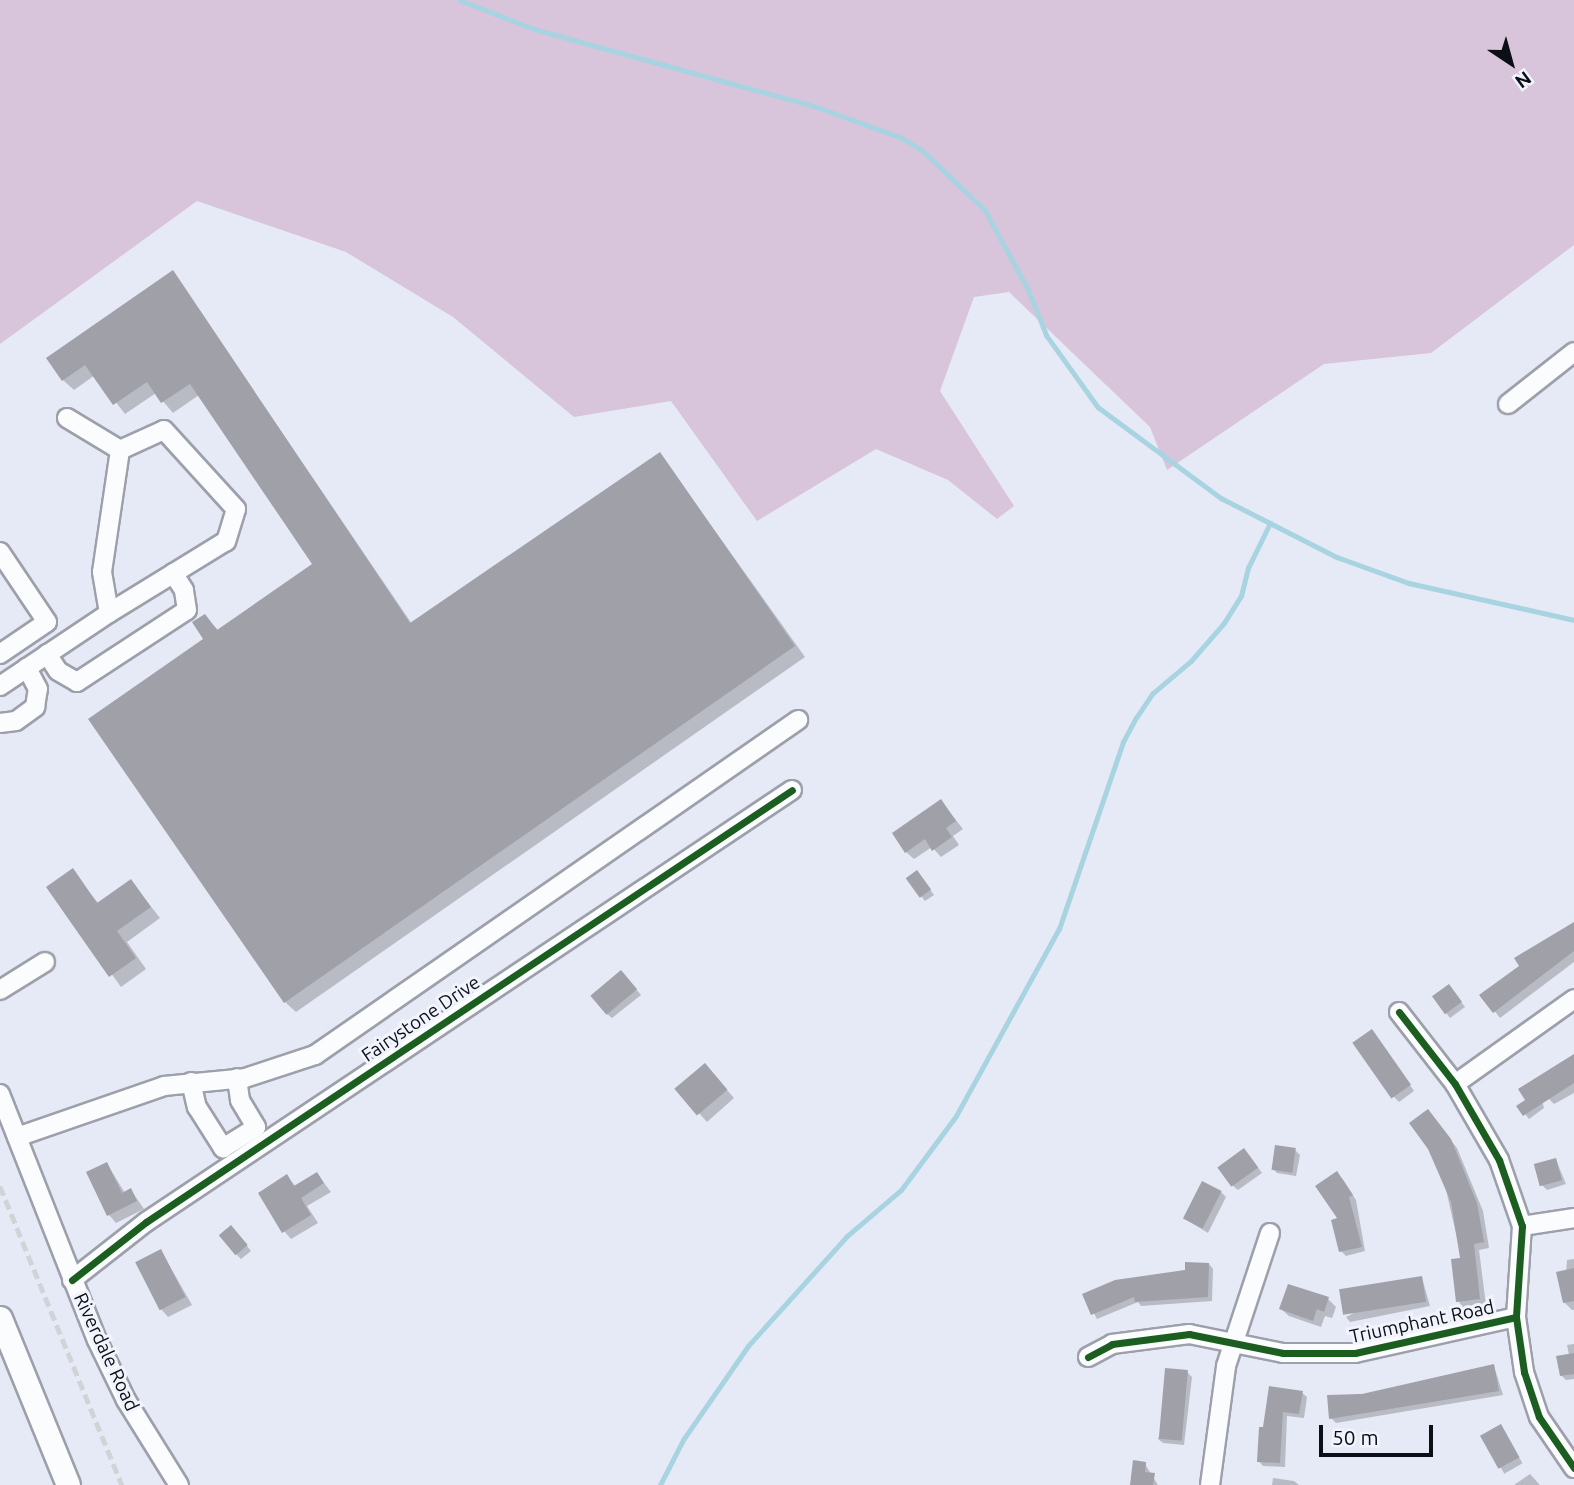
<!DOCTYPE html>
<html>
<head>
<meta charset="utf-8">
<style>
  body { margin:0 }
  #map { position:relative; width:1574px; height:1485px; overflow:hidden; background:#e6eaf6; font-family:Ubuntu,sans-serif }
  div>[style] { position:absolute }
  [style*='--x'] { left:calc(var(--x)*1px); top:calc(var(--y)*1px); width:calc(var(--w)*1px); rotate:calc(var(--a)*1deg) }
  .forest>* { inset:0; background:#d8c4db }
  .shadow>* { inset:0; background:#0003; transform-origin:0 0 }
  .stream>* { height:4.5px; margin:-2.25px; padding:0 2.25px; transform-origin:2.25px; border-radius:2.25px; background:#a8d3e0 }
  .building>* { inset:0; background:#9fa0a8; transform-origin:0 0 }
  .roads { filter:drop-shadow(2px 0 #9da0aa) drop-shadow(-2px 0 #9da0aa) drop-shadow(0 2px #9da0aa) drop-shadow(0 -2px #9da0aa) }
  .minor>* { height:18px; margin:-9px; padding:0 9px; transform-origin:9px; border-radius:9px; background:#fbfcfe }
  .major>* { height:23px; margin:-11.5px; padding:0 11.5px; transform-origin:11.5px; border-radius:11.5px; background:#fbfcfe }
  .rail>* { height:4.5px; margin-top:-2.25px; transform-origin:0; background:repeating-linear-gradient(90deg,#d2d3d7 0 10px,transparent 0 15px) }
  .cycleway>* { height:7px; margin:-3.5px; padding:0 3.5px; transform-origin:3.5px; border-radius:3.5px; background:#1b5e20 }
  span { translate:-50% -50%; white-space:nowrap; text-align:center; line-height:1.15; -webkit-text-stroke:6px #f2f4fd; paint-order:stroke }
  .street-label { font-size:19px; color:#0d0f16 }
  .north { position:absolute; left:1476px; top:28px; width:70px; height:70px; -webkit-text-stroke:5px #f2f4fd; paint-order:stroke; rotate:144deg; font-size:19px; font-weight:700; line-height:28px; text-align:center; color:#0d0f16 }
  .north::after { content:''; display:block; margin:auto; width:24px; height:32px; background:#0d0f16; clip-path:polygon(50% 0,100% 100%,50% 72%,0 100%) }
  .scale { position:absolute; left:1319px; top:1425px; width:114px; height:32px; box-sizing:border-box; border:4px solid #0d0f16; border-top:0; padding-left:9px; font-size:21px; line-height:24px; white-space:nowrap; color:#0d0f16; -webkit-text-stroke:5px #f2f4fd; paint-order:stroke }
</style>
</head>
<body>
<div id="map">
  <div class="forest">
    <i style="clip-path:polygon(0 0,1574px 0,1574px 245px,1431px 353px,1324px 364px,1167px 470px,1150px 427px,1009px 292px,974px 297px,940px 391px,1014px 506px,997px 519px,948px 480px,876px 449px,757px 521px,671px 401px,574px 417px,453px 317px,346px 252px,197px 201px,0 344px)"></i>
  </div>
  <div class="shadow">
    <i style="clip-path:polygon(173px 272px,412px 624px,660px 454px,805px 657px,296px 1012px,285px 1002px,205px 616px,219px 631px,315px 564px,199px 395px,173px 413px,156px 393px,125px 414px,95px 375px,74px 390px,63px 380px)"></i>
    <i style="clip-path:polygon(941px 801px,963px 829px,953px 836px,959px 845px,941px 857px,932px 847px,914px 859px,906px 852px)"></i>
    <i style="clip-path:polygon(72px 871px,99px 904px,131px 881px,160px 918px,127px 942px,146px 969px,121px 987px,49px 887px)"></i>
    <i style="clip-path:polygon(921px 877px,934px 895px,925px 901px,921px 896px)"></i>
    <i style="clip-path:polygon(1574px 925px,1574px 962px,1500px 1018px,1482px 995px,1522px 966px,1517px 959px)"></i>
    <i style="clip-path:polygon(626px 977px,641px 995px,612px 1018px,607px 1014px)"></i>
    <i style="clip-path:polygon(1453px 991px,1465px 1007px,1450px 1018px,1434px 997px)"></i>
    <i style="clip-path:polygon(1376px 1036px,1414px 1091px,1399px 1102px,1394px 1097px)"></i>
    <i style="clip-path:polygon(1574px 1055px,1574px 1093px,1554px 1104px,1548px 1098px)"></i>
    <i style="clip-path:polygon(712px 1073px,734px 1098px,707px 1122px,678px 1090px)"></i>
    <i style="clip-path:polygon(1537px 1083px,1544px 1108px,1529px 1119px,1525px 1114px)"></i>
    <i style="clip-path:polygon(1428px 1111px,1457px 1148px,1483px 1211px,1489px 1248px,1479px 1250px,1486px 1305px,1464px 1308px,1458px 1301px,1462px 1260px)"></i>
    <i style="clip-path:polygon(1295px 1150px,1300px 1155px,1296px 1176px,1277px 1173px,1272px 1168px)"></i>
    <i style="clip-path:polygon(1249px 1155px,1262px 1173px,1238px 1190px,1233px 1186px)"></i>
    <i style="clip-path:polygon(1556px 1160px,1566px 1184px,1547px 1190px,1542px 1185px)"></i>
    <i style="clip-path:polygon(107px 1164px,125px 1193px,131px 1190px,144px 1209px,116px 1223px,109px 1215px)"></i>
    <i style="clip-path:polygon(317px 1174px,331px 1192px,307px 1206px,318px 1223px,291px 1239px,284px 1231px,287px 1176px,296px 1187px)"></i>
    <i style="clip-path:polygon(1342px 1178px,1356px 1200px,1365px 1251px,1346px 1256px,1341px 1251px)"></i>
    <i style="clip-path:polygon(1221px 1192px,1226px 1197px,1208px 1233px,1185px 1219px)"></i>
    <i style="clip-path:polygon(236px 1232px,251px 1251px,241px 1259px,236px 1254px)"></i>
    <i style="clip-path:polygon(161px 1251px,192px 1305px,168px 1317px,161px 1309px)"></i>
    <i style="clip-path:polygon(1574px 1259px,1574px 1310px,1572px 1310px,1564px 1302px,1567px 1260px)"></i>
    <i style="clip-path:polygon(1209px 1264px,1213px 1269px,1212px 1301px,1141px 1306px,1138px 1302px,1097px 1319px,1084px 1295px)"></i>
    <i style="clip-path:polygon(1422px 1278px,1430px 1306px,1350px 1322px,1346px 1317px)"></i>
    <i style="clip-path:polygon(1328px 1299px,1336px 1307px,1332px 1318px,1325px 1316px,1321px 1327px,1289px 1316px,1281px 1309px)"></i>
    <i style="clip-path:polygon(1574px 1344px,1574px 1379px,1566px 1380px,1561px 1375px,1569px 1355px,1567px 1345px)"></i>
    <i style="clip-path:polygon(1494px 1366px,1503px 1395px,1336px 1423px,1331px 1418px,1329px 1397px,1374px 1393px)"></i>
    <i style="clip-path:polygon(1187px 1372px,1192px 1377px,1184px 1445px,1163px 1443px,1158px 1439px)"></i>
    <i style="clip-path:polygon(1302px 1393px,1307px 1397px,1304px 1418px,1287px 1416px,1285px 1467px,1263px 1466px,1259px 1461px,1265px 1429px)"></i>
    <i style="left:1501px;top:1426px;width:43px;height:21px;rotate:60deg"></i>
    <i style="clip-path:polygon(1145px 1464px,1158px 1485px,1132px 1485px)"></i>
    <i style="clip-path:polygon(1530px 1474px,1540px 1485px,1514px 1485px)"></i>
    <i style="clip-path:polygon(1273px 1478px,1294px 1481px,1299px 1485px,1272px 1485px)"></i>
  </div>
  <div class="stream">
    <i style="--x:460;--y:0;--w:79;--a:21.4"></i>
    <i style="--x:534;--y:29;--w:294;--a:15.4"></i>
    <i style="--x:817;--y:107;--w:88;--a:19.9"></i>
    <i style="--x:900;--y:137;--w:26;--a:31"></i>
    <i style="--x:922;--y:150;--w:87;--a:43.6"></i>
    <i style="--x:985;--y:210;--w:90;--a:61.4"></i>
    <i style="--x:1028;--y:289;--w:51;--a:68"></i>
    <i style="--x:1047;--y:336;--w:87;--a:54.3"></i>
    <i style="--x:1098;--y:407;--w:153;--a:36.5"></i>
    <i style="--x:1221;--y:498;--w:130;--a:27"></i>
    <i style="--x:1337;--y:557;--w:77;--a:19.9"></i>
    <i style="--x:1409;--y:583;--w:169;--a:12.6"></i>
    <i style="--x:660;--y:1485;--w:51;--a:-62.9"></i>
    <i style="--x:683;--y:1440;--w:114;--a:-55.3"></i>
    <i style="--x:748;--y:1346;--w:147;--a:-48"></i>
    <i style="--x:846;--y:1237;--w:72;--a:-40.5"></i>
    <i style="--x:901;--y:1190;--w:92;--a:-53.4"></i>
    <i style="--x:956;--y:1116;--w:213;--a:-61.2"></i>
    <i style="--x:1059;--y:929;--w:198;--a:-71.1"></i>
    <i style="--x:1123;--y:742;--w:27;--a:-62"></i>
    <i style="--x:1136;--y:718;--w:29;--a:-56"></i>
    <i style="--x:1152;--y:694;--w:51;--a:-40.2"></i>
    <i style="--x:1191;--y:661;--w:50;--a:-49"></i>
    <i style="--x:1224;--y:623;--w:32;--a:-58"></i>
    <i style="--x:1241;--y:596;--w:29;--a:-76"></i>
    <i style="--x:1248;--y:568;--w:50;--a:-63.9"></i>
  </div>
  <div class="building">
    <i style="clip-path:polygon(173px 270px,410px 623px,660px 452px,795px 646px,284px 1003px,88px 719px,203px 639px,192px 622px,205px 614px,217px 630px,312px 564px,190px 384px,161px 403px,147px 382px,113px 405px,85px 365px,62px 381px,46px 358px)"></i>
    <i style="clip-path:polygon(941px 799px,956px 821px,946px 828px,952px 837px,932px 851px,925px 839px,905px 853px,892px 833px)"></i>
    <i style="clip-path:polygon(73px 868px,97px 903px,131px 879px,151px 907px,117px 931px,136px 958px,109px 977px,46px 887px)"></i>
    <i style="left:917px;top:870px;width:24px;height:14px;rotate:54deg"></i>
    <i style="clip-path:polygon(1574px 922px,1574px 951px,1493px 1013px,1479px 995px,1519px 966px,1514px 958px)"></i>
    <i style="left:621px;top:970px;width:25px;height:40px;rotate:50deg"></i>
    <i style="left:1449px;top:984px;width:22px;height:21px;rotate:54deg"></i>
    <i style="left:1372px;top:1029px;width:68px;height:24px;rotate:55deg"></i>
    <i style="clip-path:polygon(1574px 1054px,1574px 1083px,1523px 1116px,1516px 1106px,1525px 1100px,1518px 1089px)"></i>
    <i style="left:705px;top:1063px;width:35px;height:40px;rotate:50deg"></i>
    <i style="clip-path:polygon(1428px 1109px,1451px 1139px,1477px 1203px,1484px 1242px,1474px 1244px,1480px 1299px,1456px 1302px,1451px 1259px,1460px 1258px,1451px 1202px,1428px 1149px,1409px 1123px)"></i>
    <i style="left:1275px;top:1145px;width:21px;height:25px;rotate:8deg"></i>
    <i style="left:1244px;top:1148px;width:24px;height:33px;rotate:54deg"></i>
    <i style="left:1556px;top:1158px;width:23px;height:23px;rotate:75deg"></i>
    <i style="clip-path:polygon(107px 1162px,122px 1193px,131px 1188px,137px 1201px,107px 1216px,86px 1172px)"></i>
    <i style="clip-path:polygon(1337px 1171px,1353px 1195px,1349px 1197px,1362px 1247px,1339px 1252px,1331px 1220px,1337px 1218px,1315px 1186px)"></i>
    <i style="clip-path:polygon(317px 1172px,324px 1183px,301px 1198px,311px 1215px,282px 1233px,258px 1193px,287px 1174px,294px 1186px)"></i>
    <i style="left:1202px;top:1181px;width:22px;height:42px;rotate:27deg"></i>
    <i style="left:231px;top:1225px;width:26px;height:16px;rotate:50deg"></i>
    <i style="left:161px;top:1249px;width:54px;height:29px;rotate:63deg"></i>
    <i style="clip-path:polygon(1185px 1262px,1209px 1263px,1208px 1297px,1135px 1302px,1134px 1297px,1091px 1315px,1082px 1294px,1115px 1280px,1185px 1270px)"></i>
    <i style="clip-path:polygon(1574px 1268px,1574px 1301px,1563px 1303px,1556px 1272px)"></i>
    <i style="left:1422px;top:1276px;width:26px;height:84px;rotate:81deg"></i>
    <i style="clip-path:polygon(1288px 1284px,1329px 1297px,1324px 1312px,1317px 1309px,1313px 1321px,1279px 1309px)"></i>
    <i style="clip-path:polygon(1574px 1353px,1574px 1374px,1560px 1376px,1556px 1356px)"></i>
    <i style="clip-path:polygon(1494px 1364px,1499px 1391px,1329px 1419px,1327px 1395px,1362px 1394px)"></i>
    <i style="left:1165px;top:1368px;width:23px;height:71px;rotate:5deg"></i>
    <i style="clip-path:polygon(1269px 1386px,1303px 1391px,1299px 1414px,1283px 1412px,1280px 1463px,1257px 1462px,1259px 1427px,1263px 1427px)"></i>
    <i style="left:1501px;top:1424px;width:38px;height:24px;rotate:61deg"></i>
    <i style="clip-path:polygon(1133px 1460px,1146px 1462px,1145px 1472px,1155px 1473px,1153px 1485px,1130px 1485px)"></i>
  </div>
  <div class="roads">
    <div class="minor">
      <i style="--x:1508;--y:404;--w:84;--a:-38.2"></i>
      <i style="--x:67;--y:418;--w:62;--a:31.1"></i>
      <i style="--x:164;--y:430;--w:107;--a:47.7"></i>
      <i style="--x:236;--y:509;--w:34;--a:107"></i>
      <i style="--x:226;--y:541;--w:137;--a:148.4"></i>
      <i style="--x:109;--y:613;--w:42;--a:-99.7"></i>
      <i style="--x:102;--y:572;--w:123;--a:-81.6"></i>
      <i style="--x:120;--y:450;--w:48;--a:-24.4"></i>
      <i style="--x:0;--y:552;--w:84;--a:56.1"></i>
      <i style="--x:47;--y:622;--w:57;--a:145.8"></i>
      <i style="--x:47;--y:654;--w:20;--a:57"></i>
      <i style="--x:58;--y:671;--w:22;--a:30"></i>
      <i style="--x:77;--y:682;--w:131;--a:-33.2"></i>
      <i style="--x:187;--y:610;--w:20;--a:-99"></i>
      <i style="--x:184;--y:590;--w:20;--a:-123"></i>
      <i style="--x:0;--y:686;--w:131;--a:-33.8"></i>
      <i style="--x:0;--y:723;--w:16;--a:-7"></i>
      <i style="--x:16;--y:721;--w:24;--a:-36"></i>
      <i style="--x:35;--y:707;--w:18;--a:-81"></i>
      <i style="--x:38;--y:689;--w:24;--a:-118"></i>
      <i style="--x:0;--y:990;--w:53;--a:-31.9"></i>
      <i style="--x:1399;--y:1012;--w:91;--a:52.1"></i>
      <i style="--x:1455;--y:1084;--w:88;--a:59.9"></i>
      <i style="--x:1499;--y:1160;--w:70;--a:70.8"></i>
      <i style="--x:1522;--y:1226;--w:91;--a:93.8"></i>
      <i style="--x:1516;--y:1317;--w:56;--a:81.7"></i>
      <i style="--x:1524;--y:1372;--w:47;--a:71.6"></i>
      <i style="--x:1539;--y:1417;--w:62;--a:55.5"></i>
      <i style="--x:191;--y:1082;--w:26;--a:77"></i>
      <i style="--x:197;--y:1107;--w:49;--a:57.6"></i>
      <i style="--x:223;--y:1148;--w:39;--a:-32"></i>
      <i style="--x:256;--y:1127;--w:31;--a:-121"></i>
      <i style="--x:240;--y:1100;--w:22;--a:-98"></i>
      <i style="--x:1455;--y:1084;--w:146;--a:-35.5"></i>
      <i style="--x:0;--y:1094;--w:264;--a:68.5"></i>
      <i style="--x:97;--y:1340;--w:67;--a:64.2"></i>
      <i style="--x:126;--y:1400;--w:100;--a:58.1"></i>
      <i style="--x:17;--y:1137;--w:156;--a:-19.1"></i>
      <i style="--x:164;--y:1086;--w:81;--a:-5.6"></i>
      <i style="--x:245;--y:1078;--w:74;--a:-18.2"></i>
      <i style="--x:315;--y:1055;--w:588;--a:-34.74"></i>
      <i style="--x:1522;--y:1226;--w:53;--a:-8.7"></i>
      <i style="--x:72;--y:1280;--w:94;--a:-38.1"></i>
      <i style="--x:146;--y:1222;--w:777;--a:-33.77"></i>
      <i style="--x:1088;--y:1357;--w:27;--a:-28"></i>
      <i style="--x:1112;--y:1344;--w:78;--a:-7.4"></i>
      <i style="--x:1189;--y:1334;--w:96;--a:11.4"></i>
      <i style="--x:1283;--y:1353;--w:72;--a:0"></i>
      <i style="--x:1355;--y:1353;--w:165;--a:-12.6"></i>
      <i style="--x:1210;--y:1485;--w:120;--a:-82.3"></i>
      <i style="--x:1226;--y:1366;--w:140;--a:-71.7"></i>
    </div>
    <div class="major">
      <i style="--x:0;--y:1318;--w:180;--a:67.8"></i>
    </div>
  </div>
  <div class="rail">
    <i style="--x:0;--y:1186;--w:323;--a:67.8"></i>
  </div>
  <div class="cycleway">
    <i style="--x:1399;--y:1012;--w:91;--a:52.1"></i>
    <i style="--x:1455;--y:1084;--w:88;--a:59.9"></i>
    <i style="--x:1499;--y:1160;--w:70;--a:70.8"></i>
    <i style="--x:1522;--y:1226;--w:91;--a:93.8"></i>
    <i style="--x:1516;--y:1317;--w:56;--a:81.7"></i>
    <i style="--x:1524;--y:1372;--w:47;--a:71.6"></i>
    <i style="--x:1539;--y:1417;--w:62;--a:55.5"></i>
    <i style="--x:72;--y:1280;--w:94;--a:-38.1"></i>
    <i style="--x:146;--y:1222;--w:777;--a:-33.77"></i>
    <i style="--x:1088;--y:1357;--w:27;--a:-28"></i>
    <i style="--x:1112;--y:1344;--w:78;--a:-7.4"></i>
    <i style="--x:1189;--y:1334;--w:96;--a:11.4"></i>
    <i style="--x:1283;--y:1353;--w:72;--a:0"></i>
    <i style="--x:1355;--y:1353;--w:165;--a:-12.6"></i>
  </div>
  <div class="street-label">
    <span style="left:421px;top:1019px;rotate:-34deg">Fairystone Drive</span>
    <span style="left:1422px;top:1322px;rotate:-12deg">Triumphant Road</span>
    <span style="left:106px;top:1352px;rotate:65deg">Riverdale Road</span>
  </div>
  <div class="north">N</div>
  <div class="scale">50 m</div>
</div>
</body>
</html>
